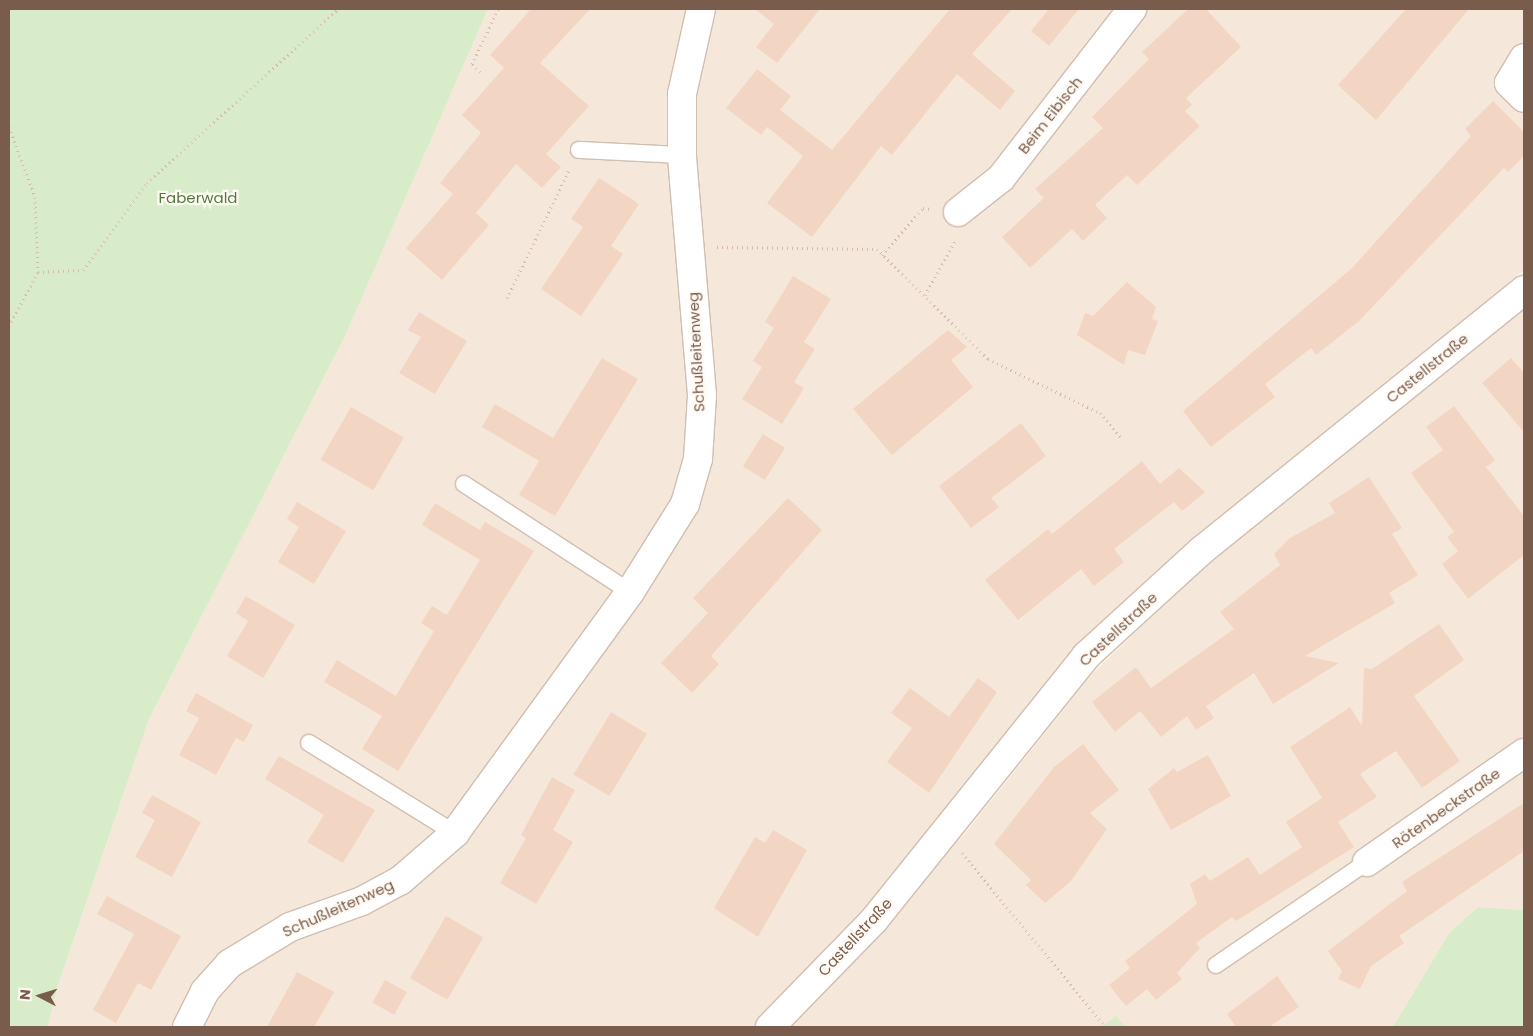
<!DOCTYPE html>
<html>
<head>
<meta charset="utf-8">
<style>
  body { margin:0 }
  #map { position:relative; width:1533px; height:1036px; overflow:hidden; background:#fdf6ec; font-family:Poppins,sans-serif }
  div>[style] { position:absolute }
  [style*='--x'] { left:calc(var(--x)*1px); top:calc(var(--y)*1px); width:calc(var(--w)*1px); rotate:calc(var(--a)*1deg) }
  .residential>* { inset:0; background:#f5e8da }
  .green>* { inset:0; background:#d8ecc9 }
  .building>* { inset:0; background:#f3d5c3; transform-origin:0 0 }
  .path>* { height:3px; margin-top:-1.5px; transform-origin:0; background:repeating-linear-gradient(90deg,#d9b8a5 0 1px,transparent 0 5px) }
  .roads { filter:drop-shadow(1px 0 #d1beb0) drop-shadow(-1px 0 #d1beb0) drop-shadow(0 1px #d1beb0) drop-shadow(0 -1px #d1beb0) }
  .service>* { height:16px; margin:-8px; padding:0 8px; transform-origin:8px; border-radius:8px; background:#fff }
  .minor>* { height:28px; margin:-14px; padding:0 14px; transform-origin:14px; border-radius:14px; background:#fff }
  span { translate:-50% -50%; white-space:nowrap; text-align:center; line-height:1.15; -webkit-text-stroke:4.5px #fffaf3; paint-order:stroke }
  .street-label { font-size:15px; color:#7a5c4d }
  .park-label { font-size:15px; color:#537a41 }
  .frame { position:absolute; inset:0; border:10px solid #7a5c4d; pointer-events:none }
  .north { position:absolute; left:15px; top:971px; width:50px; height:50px; -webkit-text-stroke:4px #fffaf3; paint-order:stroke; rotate:275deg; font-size:14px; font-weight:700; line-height:20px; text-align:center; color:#7a5c4d }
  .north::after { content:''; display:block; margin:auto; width:18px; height:22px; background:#7a5c4d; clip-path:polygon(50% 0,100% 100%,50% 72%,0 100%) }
</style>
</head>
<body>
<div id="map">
  <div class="residential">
    <i style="clip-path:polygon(488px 9px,1524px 9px,1524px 270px,1175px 561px,1065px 664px,958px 842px,1092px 674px,1201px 569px,1524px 309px,1524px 910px,1478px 907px,1449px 933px,1393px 1027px,1126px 1027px,1116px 1016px,1101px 1027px,48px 1027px,57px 988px,149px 719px,346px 334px)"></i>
  </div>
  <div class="green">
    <i style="clip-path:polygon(9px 9px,488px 9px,346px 334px,149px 719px,57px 988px,48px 1027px,9px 1027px)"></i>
    <i style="clip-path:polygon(1478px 907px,1524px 910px,1524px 1027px,1393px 1027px,1449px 933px)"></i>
    <i style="clip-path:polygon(1116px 1016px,1126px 1027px,1101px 1027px)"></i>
  </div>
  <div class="building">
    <i style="clip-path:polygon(531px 9px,590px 9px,540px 63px,589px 106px,546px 154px,561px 167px,542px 188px,516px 164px,476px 213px,489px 225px,442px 280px,406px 248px,453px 194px,440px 183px,481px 133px,462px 115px,504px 68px,490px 55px)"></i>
    <i style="clip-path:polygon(755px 9px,820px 9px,777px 63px,756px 47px,774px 24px)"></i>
    <i style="clip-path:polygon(950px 9px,1012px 9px,972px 54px,1015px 91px,1000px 110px,957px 74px,892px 155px,881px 146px,812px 237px,767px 203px,803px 156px,767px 127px,761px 135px,726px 108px,757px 69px,791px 96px,780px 110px,832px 150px)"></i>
    <i style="clip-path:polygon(1049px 9px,1079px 9px,1049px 46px,1031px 31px)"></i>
    <i style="clip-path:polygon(1188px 9px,1206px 9px,1241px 47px,1186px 98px,1192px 105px,1185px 111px,1200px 126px,1137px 185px,1127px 175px,1095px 205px,1107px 218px,1083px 241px,1072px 229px,1030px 268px,1002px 237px,1044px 198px,1035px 189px,1103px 128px,1092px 117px,1149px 59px,1142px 52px)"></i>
    <i style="clip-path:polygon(1406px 9px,1469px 9px,1376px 120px,1338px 85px)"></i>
    <i style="clip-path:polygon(1493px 101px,1524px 132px,1524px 156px,1508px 172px,1504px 168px,1359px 321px,1316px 355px,1311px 348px,1265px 384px,1275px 397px,1211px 447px,1183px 411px,1352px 268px,1471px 136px,1465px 129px)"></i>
    <i style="clip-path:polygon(599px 178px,639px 204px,611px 246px,623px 254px,581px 316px,541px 289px,583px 227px,571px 219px)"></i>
    <i style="clip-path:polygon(793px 276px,831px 299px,804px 342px,815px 349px,794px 382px,804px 388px,782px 424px,742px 399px,762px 367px,753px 361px,774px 328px,765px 322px)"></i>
    <i style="clip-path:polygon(1127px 282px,1156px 307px,1152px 319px,1158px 321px,1145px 355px,1128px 350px,1124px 365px,1077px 335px,1085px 313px,1093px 316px)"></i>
    <i style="clip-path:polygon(419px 312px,467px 341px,435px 394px,399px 373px,421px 337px,408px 330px)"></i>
    <i style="clip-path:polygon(948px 330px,967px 347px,951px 360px,973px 387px,892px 455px,853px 409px)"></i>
    <i style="clip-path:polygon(602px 358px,638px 379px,555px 516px,519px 495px,539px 461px,482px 427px,495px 404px,553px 438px)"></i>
    <i style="clip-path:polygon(1511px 358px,1524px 373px,1524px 432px,1482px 383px)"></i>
    <i style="clip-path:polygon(1454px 406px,1495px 460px,1486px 467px,1524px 516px,1524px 555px,1468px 599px,1442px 564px,1458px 551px,1447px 537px,1454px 532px,1411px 473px,1443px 450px,1426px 427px)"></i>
    <i style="left:351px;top:407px;width:61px;height:61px;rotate:30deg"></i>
    <i style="clip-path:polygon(1021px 423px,1046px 456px,991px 498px,999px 507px,971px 528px,939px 486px)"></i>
    <i style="left:763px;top:434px;width:26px;height:38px;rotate:32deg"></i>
    <i style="clip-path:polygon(1142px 461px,1160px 484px,1179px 468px,1205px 492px,1182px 511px,1174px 502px,1114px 549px,1124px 562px,1094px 586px,1081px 569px,1018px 620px,985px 580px,1048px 529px,1052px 534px)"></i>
    <i style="clip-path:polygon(1369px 477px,1402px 528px,1392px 534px,1418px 575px,1389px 593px,1395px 603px,1305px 656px,1339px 663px,1273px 704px,1254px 673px,1206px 706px,1214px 718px,1196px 730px,1187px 716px,1161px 737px,1140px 711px,1115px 732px,1092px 702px,1136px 667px,1151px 688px,1234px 629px,1220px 612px,1280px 565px,1274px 554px,1290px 538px,1335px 513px,1329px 503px)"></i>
    <i style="clip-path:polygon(788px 498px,822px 530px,711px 656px,719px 664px,692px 693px,661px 663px,708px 613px,693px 598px)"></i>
    <i style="clip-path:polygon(297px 502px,346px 531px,314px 584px,278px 562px,299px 527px,287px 519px)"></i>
    <i style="clip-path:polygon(435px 503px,480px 530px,485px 522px,534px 551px,398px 771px,362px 749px,382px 716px,324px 682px,337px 660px,396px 696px,434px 631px,421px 623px,432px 606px,447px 615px,480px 560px,422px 525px)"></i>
    <i style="clip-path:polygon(246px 596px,295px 625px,263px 678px,227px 656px,248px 621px,236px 613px)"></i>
    <i style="clip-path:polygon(1439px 624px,1464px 660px,1414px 696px,1460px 761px,1422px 788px,1396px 751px,1360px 774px,1377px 797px,1338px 822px,1354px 847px,1236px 921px,1232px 917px,1196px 943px,1200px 948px,1177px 973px,1182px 979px,1156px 1000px,1147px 989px,1126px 1006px,1109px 985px,1130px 968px,1125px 961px,1197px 904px,1190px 884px,1205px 874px,1210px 881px,1248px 857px,1260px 875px,1302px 847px,1286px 822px,1322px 798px,1290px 747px,1350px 707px,1362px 726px,1364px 668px,1372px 669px)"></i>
    <i style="clip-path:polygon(978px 678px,997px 692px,929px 793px,887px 762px,912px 728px,891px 713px,910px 688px,949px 717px)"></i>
    <i style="clip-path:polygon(196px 693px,253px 725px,244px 742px,236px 738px,216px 775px,179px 755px,199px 718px,186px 711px)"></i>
    <i style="left:611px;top:712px;width:42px;height:73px;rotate:31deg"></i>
    <i style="clip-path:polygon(1083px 744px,1119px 790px,1090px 813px,1107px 829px,1071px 881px,1045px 903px,1026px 885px,1031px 880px,994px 844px,1054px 767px)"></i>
    <i style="clip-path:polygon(1208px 755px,1231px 796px,1171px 830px,1148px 789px,1174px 768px,1177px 772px)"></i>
    <i style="clip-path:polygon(279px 756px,375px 810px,343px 863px,307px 842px,324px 815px,265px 779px)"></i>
    <i style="clip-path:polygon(552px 777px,575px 790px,553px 830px,573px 842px,536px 904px,500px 883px,526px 838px,521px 835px)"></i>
    <i style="clip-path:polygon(152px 795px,201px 822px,172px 877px,135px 857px,155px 820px,142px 813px)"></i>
    <i style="clip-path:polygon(1524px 803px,1524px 851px,1399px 936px,1404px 943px,1371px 966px,1360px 989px,1338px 979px,1342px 971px,1328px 951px,1407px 891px,1402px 882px)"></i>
    <i style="clip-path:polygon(773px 830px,807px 850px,758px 937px,714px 908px,755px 837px,765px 843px)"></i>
    <i style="clip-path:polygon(107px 896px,181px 936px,151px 990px,138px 983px,116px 1023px,93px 1010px,134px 934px,97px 914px)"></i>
    <i style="left:446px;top:916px;width:43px;height:72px;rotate:30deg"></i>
    <i style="clip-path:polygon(297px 972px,334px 992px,314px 1027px,267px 1027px)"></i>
    <i style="clip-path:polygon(1277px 976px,1299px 1007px,1269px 1027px,1236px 1027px,1227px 1014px)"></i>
    <i style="left:385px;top:980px;width:25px;height:26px;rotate:29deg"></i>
  </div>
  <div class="path">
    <i style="--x:480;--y:72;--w:11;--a:-135"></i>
    <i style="--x:472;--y:64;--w:61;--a:-64.7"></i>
    <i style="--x:9;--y:127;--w:75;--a:69.6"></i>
    <i style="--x:35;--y:197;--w:75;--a:87.7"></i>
    <i style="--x:717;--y:247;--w:160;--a:0.7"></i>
    <i style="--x:877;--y:249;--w:156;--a:44.7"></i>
    <i style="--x:988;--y:359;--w:124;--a:25.7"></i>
    <i style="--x:1100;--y:413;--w:31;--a:50"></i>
    <i style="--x:882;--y:255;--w:62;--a:-48.9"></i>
    <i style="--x:923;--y:208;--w:8;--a:7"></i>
    <i style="--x:925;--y:295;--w:64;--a:-61"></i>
    <i style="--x:507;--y:298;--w:144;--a:-64.1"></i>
    <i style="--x:9;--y:326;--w:61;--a:-61.8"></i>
    <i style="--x:38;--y:272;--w:45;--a:-2.5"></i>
    <i style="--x:83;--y:270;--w:108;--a:-53.7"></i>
    <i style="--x:147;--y:183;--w:258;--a:-42.3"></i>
    <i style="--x:962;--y:853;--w:226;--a:50.4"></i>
  </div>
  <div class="roads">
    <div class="service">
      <i style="--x:579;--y:150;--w:103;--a:2.8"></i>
      <i style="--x:464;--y:484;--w:198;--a:33"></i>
      <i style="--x:309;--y:743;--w:172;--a:31.7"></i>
      <i style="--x:1216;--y:965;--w:183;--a:-34.3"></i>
    </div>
    <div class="minor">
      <i style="--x:1524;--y:58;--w:29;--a:121"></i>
      <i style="--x:1509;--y:83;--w:21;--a:45"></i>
      <i style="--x:958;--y:212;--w:55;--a:-38.3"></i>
      <i style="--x:1001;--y:178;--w:214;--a:-52.2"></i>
      <i style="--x:1367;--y:862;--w:191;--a:-34.8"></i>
      <i style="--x:187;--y:1027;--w:40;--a:-63.4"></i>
      <i style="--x:205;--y:991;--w:36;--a:-48"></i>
      <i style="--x:229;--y:964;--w:71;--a:-31.2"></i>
      <i style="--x:290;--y:927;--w:77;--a:-19.9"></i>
      <i style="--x:362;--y:901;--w:44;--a:-28.3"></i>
      <i style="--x:401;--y:880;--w:72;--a:-41"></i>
      <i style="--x:455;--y:833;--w:298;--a:-54"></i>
      <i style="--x:630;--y:592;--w:104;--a:-58"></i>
      <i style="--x:685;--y:504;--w:47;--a:-73.9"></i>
      <i style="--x:698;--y:459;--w:64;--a:-86.4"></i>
      <i style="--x:702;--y:395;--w:241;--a:-94.8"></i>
      <i style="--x:682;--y:155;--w:61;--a:-90"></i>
      <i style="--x:682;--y:94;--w:87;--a:-77.4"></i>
      <i style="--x:770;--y:1027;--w:149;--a:-45.8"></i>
      <i style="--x:874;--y:920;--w:339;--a:-51.2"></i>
      <i style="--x:1086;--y:656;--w:157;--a:-42.4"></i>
      <i style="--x:1202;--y:550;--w:414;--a:-38.9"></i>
    </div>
  </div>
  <div class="street-label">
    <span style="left:1050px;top:115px;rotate:-52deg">Beim Eibisch</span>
    <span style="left:696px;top:352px;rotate:-93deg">Schußleitenweg</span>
    <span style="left:1427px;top:368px;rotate:-39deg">Castellstraße</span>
    <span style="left:1118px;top:629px;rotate:-43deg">Castellstraße</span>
    <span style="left:1446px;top:808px;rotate:-35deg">Rötenbeckstraße</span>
    <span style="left:338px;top:908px;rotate:-24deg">Schußleitenweg</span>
    <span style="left:855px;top:937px;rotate:-47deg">Castellstraße</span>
  </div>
  <div class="park-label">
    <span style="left:198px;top:198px">Faberwald</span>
  </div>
  <div class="frame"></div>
  <div class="north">N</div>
</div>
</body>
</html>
